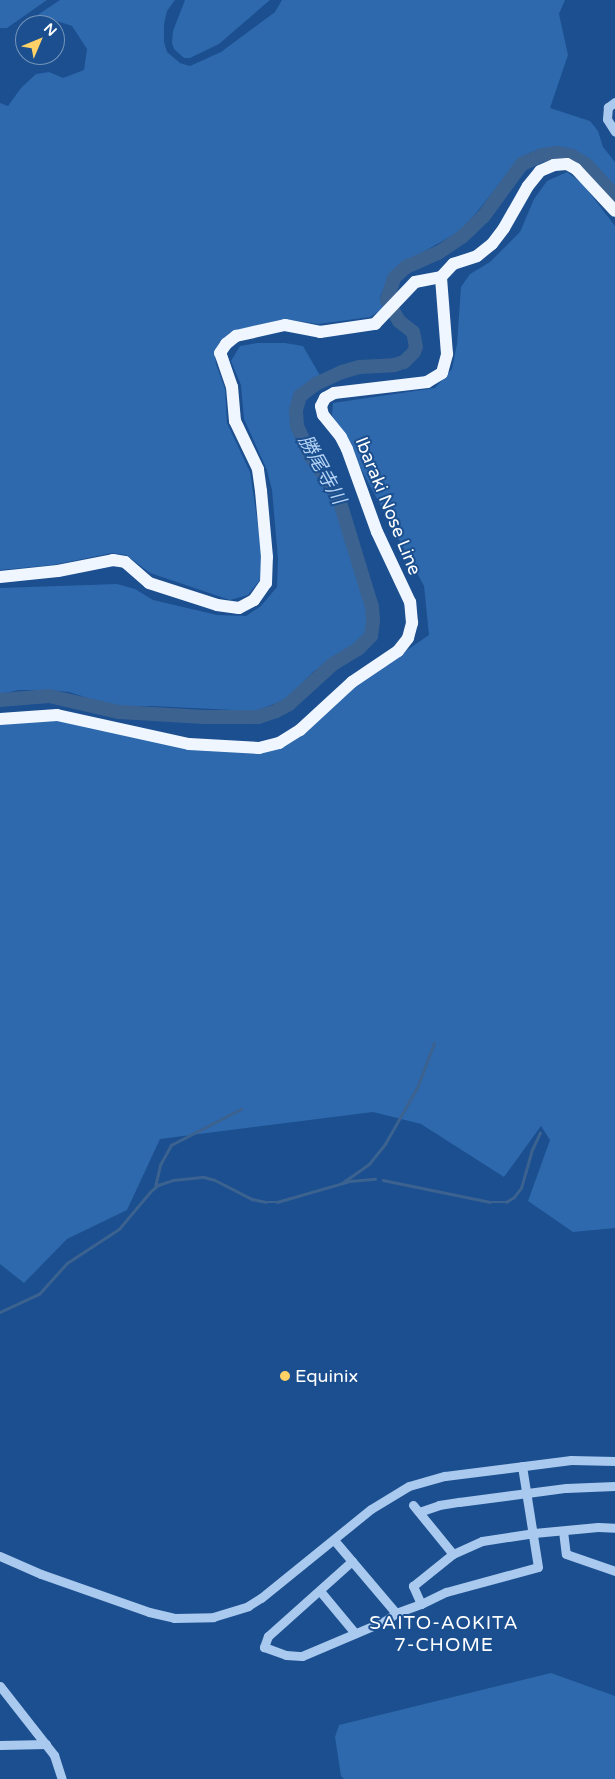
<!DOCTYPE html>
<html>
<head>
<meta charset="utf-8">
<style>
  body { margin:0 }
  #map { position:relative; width:615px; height:1779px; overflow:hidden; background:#1b4f8f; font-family:"Varela Round","Noto Sans JP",sans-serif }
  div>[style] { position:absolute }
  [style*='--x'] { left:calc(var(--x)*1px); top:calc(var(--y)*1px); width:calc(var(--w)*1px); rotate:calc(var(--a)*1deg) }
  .green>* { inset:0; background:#2e69ad }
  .stream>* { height:2.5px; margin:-1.25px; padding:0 1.25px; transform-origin:1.25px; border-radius:1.25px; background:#3c6290 }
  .river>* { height:14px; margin:-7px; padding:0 7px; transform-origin:7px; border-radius:7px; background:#3c6290 }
  .minor>* { height:9px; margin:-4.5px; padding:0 4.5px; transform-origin:4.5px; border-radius:4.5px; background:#a9c9ee }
  .major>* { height:12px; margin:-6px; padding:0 6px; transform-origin:6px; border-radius:6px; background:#f0f6ff }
  .dots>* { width:14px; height:14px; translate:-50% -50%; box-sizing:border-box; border:2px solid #1b4f8f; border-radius:50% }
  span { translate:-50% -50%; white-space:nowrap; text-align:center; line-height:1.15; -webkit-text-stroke:4px #1b4f8f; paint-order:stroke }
  .street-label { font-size:18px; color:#fff }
  .poi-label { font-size:18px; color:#fff }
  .left { translate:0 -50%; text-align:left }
  .water-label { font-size:19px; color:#b5d3f5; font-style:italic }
  .neighbourhood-label { font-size:19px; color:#fff; letter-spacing:1px }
  .north { position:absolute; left:15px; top:15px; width:50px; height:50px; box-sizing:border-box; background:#1b4f8f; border:1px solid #7695bc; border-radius:50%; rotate:45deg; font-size:14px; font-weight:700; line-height:20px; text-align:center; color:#fff }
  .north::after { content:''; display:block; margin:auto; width:18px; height:22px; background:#ffd166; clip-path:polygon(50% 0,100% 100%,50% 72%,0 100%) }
</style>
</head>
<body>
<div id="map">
  <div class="green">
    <i style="clip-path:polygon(0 0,47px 0,7px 28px,0 28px)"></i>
    <i style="clip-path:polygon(60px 0,175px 0,167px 11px,164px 24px,164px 42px,167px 52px,180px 63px,190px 66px,221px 52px,275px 12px,282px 0,565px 0,559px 14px,568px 55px,550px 108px,590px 121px,598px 131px,603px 147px,615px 162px,615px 189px,589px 160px,573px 151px,559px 147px,531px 152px,518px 160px,477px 212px,460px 231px,404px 263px,390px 275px,380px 297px,385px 307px,370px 317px,318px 324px,284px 319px,233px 331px,220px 341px,215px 352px,216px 364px,225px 389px,227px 423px,250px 472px,263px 559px,260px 580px,248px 595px,230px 600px,150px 573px,126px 555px,112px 553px,53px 565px,0 570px,0 103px,8px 106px,21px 88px,36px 74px,49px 72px,63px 78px,84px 70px,87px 49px,72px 26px,54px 20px,36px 25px,33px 18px)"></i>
    <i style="clip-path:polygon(185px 0,270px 0,219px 44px,190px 58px,184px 58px,174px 49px,172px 43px,173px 31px)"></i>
    <i style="clip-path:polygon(567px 172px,582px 183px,615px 226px,615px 1228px,573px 1232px,528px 1201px,550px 1140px,541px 1126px,504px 1177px,421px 1124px,373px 1112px,160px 1139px,127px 1210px,67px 1239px,24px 1283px,0 1264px,0 725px,57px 719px,259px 751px,429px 635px,424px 586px,332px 415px,333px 403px,435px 388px,452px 369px,457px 344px,461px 287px,470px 274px,490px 262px,520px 232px,534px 199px,547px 181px)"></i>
    <i style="clip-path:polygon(257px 343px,285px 343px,303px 346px,322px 379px,310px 383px,294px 399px,291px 412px,292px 428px,306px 458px,325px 482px,334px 499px,365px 597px,369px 625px,365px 632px,354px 645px,313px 672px,287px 699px,255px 711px,151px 706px,117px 707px,69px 692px,48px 690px,19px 690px,0 694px,0 588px,117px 584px,135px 589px,153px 600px,217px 615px,246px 616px,261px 606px,277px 587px,278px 559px,272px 490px,267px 470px,244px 419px,241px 385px,231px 361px,240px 346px)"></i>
    <i style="clip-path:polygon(551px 1673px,615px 1696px,615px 1779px,344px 1779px,341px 1776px,335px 1737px,339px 1725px)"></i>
  </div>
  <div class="stream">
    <i style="--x:383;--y:1180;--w:109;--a:11.6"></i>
    <i style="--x:490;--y:1202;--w:16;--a:0"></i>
    <i style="--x:506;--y:1202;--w:9;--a:-32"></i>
    <i style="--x:514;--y:1197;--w:11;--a:-52"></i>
    <i style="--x:521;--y:1188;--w:37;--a:-74"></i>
    <i style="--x:531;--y:1152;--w:21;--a:-65"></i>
    <i style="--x:342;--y:1183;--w:33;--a:-35"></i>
    <i style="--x:369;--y:1164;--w:26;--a:-51"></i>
    <i style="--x:385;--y:1144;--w:64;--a:-60.3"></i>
    <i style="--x:417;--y:1088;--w:48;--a:-69.3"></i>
    <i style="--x:155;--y:1187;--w:23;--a:-77"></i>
    <i style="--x:160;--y:1165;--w:23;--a:-61"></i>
    <i style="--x:171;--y:1145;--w:79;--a:-27.2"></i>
    <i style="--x:0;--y:1312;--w:43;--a:-24.8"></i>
    <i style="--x:39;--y:1294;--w:42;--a:-47.9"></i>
    <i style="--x:67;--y:1263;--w:62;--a:-33.2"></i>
    <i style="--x:119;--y:1229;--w:48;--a:-50"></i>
    <i style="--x:150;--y:1192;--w:11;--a:-41"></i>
    <i style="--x:158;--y:1185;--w:16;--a:-18"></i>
    <i style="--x:173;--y:1180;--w:31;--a:-6"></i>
    <i style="--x:204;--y:1177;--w:11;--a:15"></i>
    <i style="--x:215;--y:1180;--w:42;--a:27.2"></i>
    <i style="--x:252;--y:1199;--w:14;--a:12"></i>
    <i style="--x:266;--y:1202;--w:11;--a:0"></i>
    <i style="--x:277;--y:1202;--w:76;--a:-16"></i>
    <i style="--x:350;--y:1181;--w:25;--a:-5"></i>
  </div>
  <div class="river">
    <i style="--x:0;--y:700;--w:49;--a:-4.7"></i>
    <i style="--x:49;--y:696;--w:72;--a:12.9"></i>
    <i style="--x:119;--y:712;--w:85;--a:3.4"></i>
    <i style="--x:204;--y:717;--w:54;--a:0"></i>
    <i style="--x:258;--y:717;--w:19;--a:-18"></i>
    <i style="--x:276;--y:711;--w:15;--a:-28"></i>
    <i style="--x:289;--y:704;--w:59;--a:-42.3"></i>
    <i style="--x:333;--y:664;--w:29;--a:-31"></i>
    <i style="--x:358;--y:649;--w:18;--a:-45"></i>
    <i style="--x:371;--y:636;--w:15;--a:-82"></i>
    <i style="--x:373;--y:621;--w:14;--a:-94"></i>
    <i style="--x:372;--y:607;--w:116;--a:-107"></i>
    <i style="--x:338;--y:496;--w:50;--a:-124.3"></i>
    <i style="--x:310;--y:455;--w:32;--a:-114"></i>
    <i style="--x:297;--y:426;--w:16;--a:-94"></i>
    <i style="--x:296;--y:410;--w:15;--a:-74"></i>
    <i style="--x:300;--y:396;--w:20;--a:-37"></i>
    <i style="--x:316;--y:384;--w:29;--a:-25"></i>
    <i style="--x:342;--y:372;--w:18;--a:-16"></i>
    <i style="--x:359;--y:367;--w:35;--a:-3"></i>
    <i style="--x:394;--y:365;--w:10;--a:-17"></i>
    <i style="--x:404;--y:362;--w:14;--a:-45"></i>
    <i style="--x:414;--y:352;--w:5;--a:-68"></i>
    <i style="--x:416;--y:347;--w:15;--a:-101"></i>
    <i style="--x:413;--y:332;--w:18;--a:-142"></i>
    <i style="--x:399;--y:321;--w:24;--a:-120"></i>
    <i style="--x:387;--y:300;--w:23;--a:-72"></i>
    <i style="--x:394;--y:278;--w:16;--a:-43"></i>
    <i style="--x:406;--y:267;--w:35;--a:-24"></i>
    <i style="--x:438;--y:253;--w:29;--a:-34"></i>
    <i style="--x:462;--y:237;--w:29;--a:-44"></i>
    <i style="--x:483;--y:217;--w:66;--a:-53.7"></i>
    <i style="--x:522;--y:164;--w:22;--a:-24"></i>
    <i style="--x:542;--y:155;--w:16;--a:-7"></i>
    <i style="--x:558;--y:153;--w:14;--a:12"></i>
    <i style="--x:572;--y:156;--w:17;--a:31"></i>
    <i style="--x:587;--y:165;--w:42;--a:47.9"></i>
  </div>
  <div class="minor">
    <i style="--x:615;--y:102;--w:9;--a:144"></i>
    <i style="--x:608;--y:107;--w:12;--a:95"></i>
    <i style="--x:607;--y:119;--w:15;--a:58"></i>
    <i style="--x:413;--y:1505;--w:63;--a:50.8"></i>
    <i style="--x:419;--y:1512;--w:21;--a:-19"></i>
    <i style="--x:439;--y:1505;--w:20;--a:-9"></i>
    <i style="--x:459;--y:1502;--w:108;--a:-7.5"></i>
    <i style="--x:566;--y:1488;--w:49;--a:-2.3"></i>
    <i style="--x:563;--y:1531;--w:23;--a:83"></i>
    <i style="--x:566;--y:1554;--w:52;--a:19.1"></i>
    <i style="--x:334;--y:1540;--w:96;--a:49.7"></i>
    <i style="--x:0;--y:1556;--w:45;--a:23.7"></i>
    <i style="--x:41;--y:1574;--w:114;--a:19.4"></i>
    <i style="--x:149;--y:1612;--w:26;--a:13"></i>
    <i style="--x:174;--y:1618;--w:39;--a:-1"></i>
    <i style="--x:213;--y:1617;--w:37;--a:-17"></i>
    <i style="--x:248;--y:1606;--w:15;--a:-32"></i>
    <i style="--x:261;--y:1598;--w:141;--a:-39"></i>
    <i style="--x:371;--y:1509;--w:44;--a:-31.2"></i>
    <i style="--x:409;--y:1486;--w:37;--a:-16"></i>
    <i style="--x:445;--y:1476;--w:127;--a:-7.2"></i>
    <i style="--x:571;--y:1460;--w:44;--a:1.3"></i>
    <i style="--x:352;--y:1561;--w:113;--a:138.2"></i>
    <i style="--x:268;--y:1636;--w:12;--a:110"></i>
    <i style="--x:264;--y:1647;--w:23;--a:20"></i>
    <i style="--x:286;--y:1655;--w:16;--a:4"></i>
    <i style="--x:302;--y:1656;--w:90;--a:-22.9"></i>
    <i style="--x:385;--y:1621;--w:14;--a:-36"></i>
    <i style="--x:396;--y:1613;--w:27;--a:-20"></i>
    <i style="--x:421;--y:1604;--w:28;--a:-26"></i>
    <i style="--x:446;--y:1592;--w:95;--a:-15.2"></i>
    <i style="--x:538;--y:1567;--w:102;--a:-99"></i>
    <i style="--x:320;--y:1591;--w:55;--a:50.2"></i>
    <i style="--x:421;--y:1604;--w:20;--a:-114"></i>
    <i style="--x:413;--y:1586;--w:51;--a:-38.7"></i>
    <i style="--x:453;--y:1554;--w:32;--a:-24"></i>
    <i style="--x:482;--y:1541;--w:53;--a:-8.7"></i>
    <i style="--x:534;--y:1533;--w:64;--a:-5.4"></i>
    <i style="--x:598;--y:1527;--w:17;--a:3"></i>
    <i style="--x:0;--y:1686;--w:88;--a:52"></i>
    <i style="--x:54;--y:1755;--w:25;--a:72"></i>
    <i style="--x:0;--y:1745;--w:46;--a:-1.2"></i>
  </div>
  <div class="major">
    <i style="--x:441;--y:277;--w:18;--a:-47"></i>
    <i style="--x:453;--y:264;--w:25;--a:-18"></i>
    <i style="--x:477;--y:256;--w:19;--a:-39"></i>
    <i style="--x:492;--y:244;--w:20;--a:-53"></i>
    <i style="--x:504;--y:228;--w:48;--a:-60.3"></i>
    <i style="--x:528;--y:186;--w:19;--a:-51"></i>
    <i style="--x:540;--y:171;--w:15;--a:-23"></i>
    <i style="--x:554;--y:165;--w:13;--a:-4"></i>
    <i style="--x:567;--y:164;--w:10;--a:29"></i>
    <i style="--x:576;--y:169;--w:57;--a:47.1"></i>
    <i style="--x:0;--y:577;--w:58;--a:-5.9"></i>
    <i style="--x:58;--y:571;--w:56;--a:-11.3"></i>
    <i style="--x:113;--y:560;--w:12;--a:9"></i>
    <i style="--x:125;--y:562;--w:32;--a:41"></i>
    <i style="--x:149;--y:583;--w:71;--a:17.9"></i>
    <i style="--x:217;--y:605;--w:22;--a:8"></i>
    <i style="--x:239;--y:608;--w:17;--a:-28"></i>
    <i style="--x:254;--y:600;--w:21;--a:-55"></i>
    <i style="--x:266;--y:583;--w:26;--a:-88"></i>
    <i style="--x:267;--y:557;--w:66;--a:-95.2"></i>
    <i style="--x:261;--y:491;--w:22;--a:-98"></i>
    <i style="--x:258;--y:469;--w:53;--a:-115.6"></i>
    <i style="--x:235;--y:421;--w:34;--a:-95"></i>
    <i style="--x:232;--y:387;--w:36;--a:-109"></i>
    <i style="--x:220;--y:353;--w:11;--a:-56"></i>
    <i style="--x:226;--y:344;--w:13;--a:-39"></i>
    <i style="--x:236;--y:336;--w:50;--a:-12.7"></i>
    <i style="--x:285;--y:325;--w:36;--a:11"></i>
    <i style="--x:320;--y:332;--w:56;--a:-8.3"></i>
    <i style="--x:375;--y:324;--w:58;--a:-46.4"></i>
    <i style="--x:415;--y:282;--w:26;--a:-11"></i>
    <i style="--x:0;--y:719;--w:57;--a:-4"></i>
    <i style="--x:57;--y:715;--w:135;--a:12.4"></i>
    <i style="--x:189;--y:744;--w:70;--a:3.3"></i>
    <i style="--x:259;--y:748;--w:21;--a:-14"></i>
    <i style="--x:279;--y:743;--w:25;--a:-32"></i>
    <i style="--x:300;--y:730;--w:71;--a:-42.7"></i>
    <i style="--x:352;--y:682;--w:55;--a:-34"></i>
    <i style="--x:398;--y:651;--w:16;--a:-52"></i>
    <i style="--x:408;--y:638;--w:16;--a:-75"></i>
    <i style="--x:412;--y:623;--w:21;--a:-95"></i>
    <i style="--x:410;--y:602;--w:77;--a:-115.2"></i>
    <i style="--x:377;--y:532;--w:88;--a:-109.9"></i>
    <i style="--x:347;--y:449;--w:13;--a:-117"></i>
    <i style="--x:341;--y:437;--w:28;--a:-129"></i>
    <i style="--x:323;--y:415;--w:9;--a:-103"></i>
    <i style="--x:321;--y:406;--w:9;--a:-63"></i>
    <i style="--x:325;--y:398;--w:10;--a:-29"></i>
    <i style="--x:334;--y:393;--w:94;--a:-6.7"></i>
    <i style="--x:427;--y:382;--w:17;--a:-31"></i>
    <i style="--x:442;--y:373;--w:20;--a:-75"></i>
    <i style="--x:447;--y:354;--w:77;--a:-94.5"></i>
  </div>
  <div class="dots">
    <i style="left:285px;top:1376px;background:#ffd166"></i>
  </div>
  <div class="street-label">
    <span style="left:388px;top:506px;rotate:68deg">Ibaraki Nose Line</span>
  </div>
  <div class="poi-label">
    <span class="left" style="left:295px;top:1376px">Equinix</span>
  </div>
  <div class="water-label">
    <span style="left:321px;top:470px;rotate:61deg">勝尾寺川</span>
  </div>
  <div class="neighbourhood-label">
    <span style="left:444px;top:1635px">SAITO-AOKITA<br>7-CHOME</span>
  </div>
  <div class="north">N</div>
</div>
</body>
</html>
